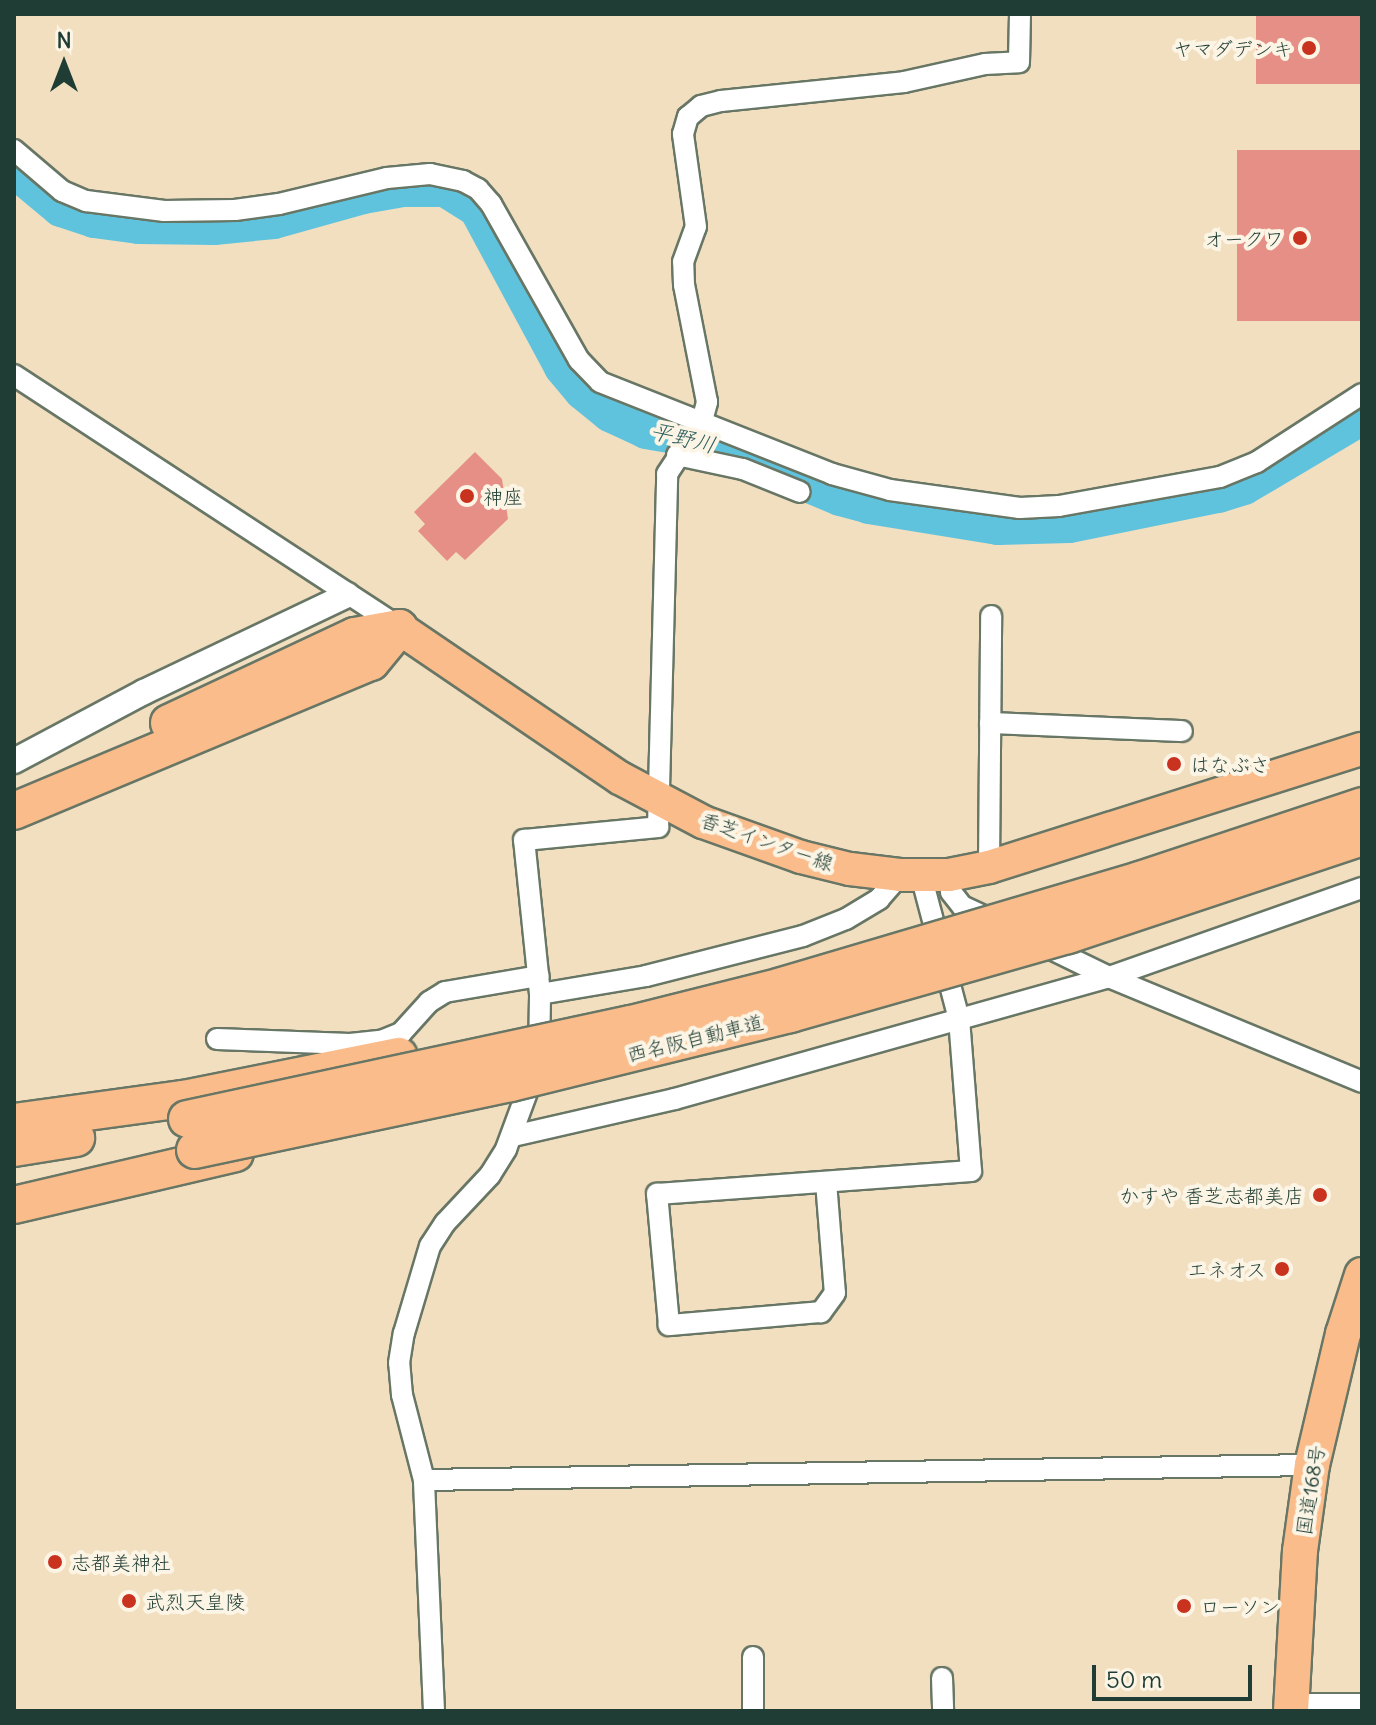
<!DOCTYPE html>
<html>
<head>
<meta charset="utf-8">
<style>
  body { margin:0 }
  #map { position:relative; width:1376px; height:1725px; overflow:hidden; background:#f1dfc0; font-family:Delius,"Klee One",sans-serif }
  div>[style] { position:absolute }
  [style*='--x'] { left:calc(var(--x)*1px); top:calc(var(--y)*1px); width:calc(var(--w)*1px); rotate:calc(var(--a)*1deg) }
  .river>* { height:38px; margin:-19px; padding:0 19px; transform-origin:19px; border-radius:19px; background:#60c3de }
  .building>* { inset:0; background:#e68f86; transform-origin:0 0 }
  .roads { filter:drop-shadow(2px 0 #687665) drop-shadow(-2px 0 #687665) drop-shadow(0 2px #687665) drop-shadow(0 -2px #687665) }
  .minor>* { height:20px; margin:-10px; padding:0 10px; transform-origin:10px; border-radius:10px; background:#fff }
  .tertiary>* { height:24px; margin:-12px; padding:0 12px; transform-origin:12px; border-radius:12px; background:#fff }
  .primary>* { height:32px; margin:-16px; padding:0 16px; transform-origin:16px; border-radius:16px; background:#fabc8b }
  .trunk>* { height:34px; margin:-17px; padding:0 17px; transform-origin:17px; border-radius:17px; background:#fabc8b }
  .motorway>* { height:36px; margin:-18px; padding:0 18px; transform-origin:18px; border-radius:18px; background:#fabc8b }
  .bridges { filter:drop-shadow(2px 0 #687665) drop-shadow(-2px 0 #687665) drop-shadow(0 2px #687665) drop-shadow(0 -2px #687665) }
  .motorway-bridge>* { height:36px; margin:-18px; padding:0 18px; transform-origin:18px; border-radius:18px; background:#fabc8b }
  .dots>* { width:22px; height:22px; translate:-50% -50%; box-sizing:border-box; border:4px solid #fcf5e5; border-radius:50% }
  span { translate:-50% -50%; white-space:nowrap; text-align:center; line-height:1.15; -webkit-text-stroke:8px #fcf5e5; paint-order:stroke }
  .poi-label { font-size:20px; color:#1f3d34 }
  .right { translate:-100% -50%; text-align:right }
  .left { translate:0 -50%; text-align:left }
  .street-label { font-size:20px; color:#1f3d34 }
  .water-label { font-size:22px; color:#2f5e5e; font-style:italic }
  .frame { position:absolute; inset:0; border:16px solid #1f3d34; pointer-events:none }
  .north { position:absolute; left:24px; top:24px; width:80px; height:80px; -webkit-text-stroke:6px #fcf5e5; paint-order:stroke; rotate:0deg; font-size:22px; font-weight:700; line-height:32px; text-align:center; color:#1f3d34 }
  .north::after { content:''; display:block; margin:auto; width:28px; height:36px; background:#1f3d34; clip-path:polygon(50% 0,100% 100%,50% 72%,0 100%) }
  .scale { position:absolute; left:1092px; top:1665px; width:160px; height:36px; box-sizing:border-box; border:4px solid #1f3d34; border-top:0; padding-left:10px; font-size:24px; line-height:28px; white-space:nowrap; color:#1f3d34; -webkit-text-stroke:6px #fcf5e5; paint-order:stroke }
</style>
</head>
<body>
<div id="map">
  <div class="river">
    <i style="--x:14;--y:169;--w:61;--a:39.7"></i>
    <i style="--x:61;--y:208;--w:35;--a:18"></i>
    <i style="--x:94;--y:219;--w:45;--a:7.6"></i>
    <i style="--x:139;--y:225;--w:75;--a:0.8"></i>
    <i style="--x:214;--y:226;--w:60;--a:-5.7"></i>
    <i style="--x:274;--y:220;--w:92;--a:-15.7"></i>
    <i style="--x:363;--y:195;--w:39;--a:-10"></i>
    <i style="--x:401;--y:188;--w:44;--a:0"></i>
    <i style="--x:445;--y:188;--w:39;--a:32"></i>
    <i style="--x:478;--y:209;--w:179;--a:61.7"></i>
    <i style="--x:563;--y:367;--w:31;--a:50"></i>
    <i style="--x:583;--y:391;--w:35;--a:39"></i>
    <i style="--x:610;--y:413;--w:40;--a:25"></i>
    <i style="--x:646;--y:430;--w:59;--a:9.8"></i>
    <i style="--x:704;--y:440;--w:147;--a:22.7"></i>
    <i style="--x:840;--y:497;--w:30;--a:15"></i>
    <i style="--x:869;--y:505;--w:131;--a:9.2"></i>
    <i style="--x:998;--y:526;--w:71;--a:-1.6"></i>
    <i style="--x:1069;--y:524;--w:152;--a:-11.4"></i>
    <i style="--x:1218;--y:494;--w:27;--a:-17"></i>
    <i style="--x:1244;--y:486;--w:137;--a:-30.7"></i>
  </div>
  <div class="building">
    <i style="left:1256px;top:14px;width:106px;height:70px"></i>
    <i style="left:1362px;top:150px;width:171px;height:125px;rotate:90deg"></i>
    <i style="clip-path:polygon(475px 452px,502px 479px,508px 519px,465px 560px,456px 552px,447px 561px,418px 531px,425px 524px,414px 512px)"></i>
  </div>
  <div class="roads">
    <div class="minor">
      <i style="--x:14;--y:150;--w:63;--a:40.5"></i>
      <i style="--x:62;--y:191;--w:26;--a:23"></i>
      <i style="--x:86;--y:201;--w:79;--a:7.3"></i>
      <i style="--x:164;--y:211;--w:71;--a:-0.8"></i>
      <i style="--x:235;--y:210;--w:44;--a:-7.8"></i>
      <i style="--x:279;--y:204;--w:111;--a:-13.5"></i>
      <i style="--x:387;--y:178;--w:43;--a:-5.3"></i>
      <i style="--x:430;--y:174;--w:34;--a:12"></i>
      <i style="--x:463;--y:181;--w:17;--a:28"></i>
      <i style="--x:478;--y:189;--w:20;--a:49"></i>
      <i style="--x:491;--y:204;--w:179;--a:60.6"></i>
      <i style="--x:579;--y:360;--w:30;--a:46"></i>
      <i style="--x:600;--y:382;--w:250;--a:21.6"></i>
      <i style="--x:832;--y:474;--w:60;--a:15.4"></i>
      <i style="--x:890;--y:490;--w:131;--a:7.9"></i>
      <i style="--x:1020;--y:508;--w:39;--a:-3"></i>
      <i style="--x:1059;--y:506;--w:164;--a:-10.2"></i>
      <i style="--x:1220;--y:477;--w:40;--a:-22"></i>
      <i style="--x:1257;--y:462;--w:125;--a:-32.9"></i>
      <i style="--x:14;--y:375;--w:460;--a:33.2"></i>
      <i style="--x:677;--y:455;--w:67;--a:12"></i>
      <i style="--x:743;--y:469;--w:61;--a:22"></i>
      <i style="--x:990;--y:723;--w:192;--a:2.4"></i>
      <i style="--x:989;--y:867;--w:251;--a:-89.5"></i>
      <i style="--x:949;--y:875;--w:17;--a:83"></i>
      <i style="--x:951;--y:892;--w:18;--a:52"></i>
      <i style="--x:962;--y:906;--w:38;--a:25"></i>
      <i style="--x:1039;--y:943;--w:78;--a:25.9"></i>
      <i style="--x:1109;--y:977;--w:274;--a:22.5"></i>
      <i style="--x:540;--y:994;--w:108;--a:-9.6"></i>
      <i style="--x:646;--y:976;--w:162;--a:-14.3"></i>
      <i style="--x:803;--y:936;--w:46;--a:-21.6"></i>
      <i style="--x:846;--y:919;--w:39;--a:-31"></i>
      <i style="--x:879;--y:899;--w:32;--a:-49"></i>
      <i style="--x:217;--y:1039;--w:133;--a:2.2"></i>
      <i style="--x:350;--y:1044;--w:31;--a:-6"></i>
      <i style="--x:381;--y:1041;--w:22;--a:-22"></i>
      <i style="--x:401;--y:1033;--w:42;--a:-47.9"></i>
      <i style="--x:429;--y:1002;--w:19;--a:-32"></i>
      <i style="--x:445;--y:992;--w:95;--a:-9.7"></i>
      <i style="--x:513;--y:1136;--w:166;--a:-12.9"></i>
      <i style="--x:675;--y:1099;--w:451;--a:-15.7"></i>
      <i style="--x:1109;--y:977;--w:268;--a:-19.4"></i>
      <i style="--x:826;--y:1182;--w:111;--a:85.4"></i>
      <i style="--x:835;--y:1293;--w:24;--a:126"></i>
      <i style="--x:821;--y:1312;--w:153;--a:175.1"></i>
      <i style="--x:669;--y:1325;--w:132;--a:-95.2"></i>
      <i style="--x:657;--y:1194;--w:315;--a:-4.2"></i>
      <i style="--x:971;--y:1171;--w:152;--a:-94.5"></i>
      <i style="--x:959;--y:1019;--w:149;--a:-104.8"></i>
      <i style="--x:424;--y:1480;--w:888;--a:-0.97"></i>
      <i style="--x:753;--y:1657;--w:54;--a:90"></i>
      <i style="--x:942;--y:1678;--w:33;--a:88"></i>
      <i style="--x:1291;--y:1704;--w:71;--a:0"></i>
      <i style="--x:434;--y:1711;--w:231;--a:-92.5"></i>
      <i style="--x:424;--y:1480;--w:88;--a:-104.5"></i>
      <i style="--x:402;--y:1395;--w:32;--a:-95"></i>
      <i style="--x:399;--y:1363;--w:30;--a:-81"></i>
      <i style="--x:404;--y:1333;--w:91;--a:-73.4"></i>
      <i style="--x:430;--y:1246;--w:27;--a:-57"></i>
      <i style="--x:445;--y:1223;--w:66;--a:-46.8"></i>
      <i style="--x:490;--y:1175;--w:31;--a:-58"></i>
      <i style="--x:506;--y:1149;--w:95;--a:-69.7"></i>
      <i style="--x:539;--y:1060;--w:66;--a:-89.1"></i>
      <i style="--x:540;--y:994;--w:155;--a:-95.9"></i>
      <i style="--x:524;--y:840;--w:135;--a:-5.5"></i>
      <i style="--x:658;--y:827;--w:353;--a:-88.5"></i>
      <i style="--x:667;--y:474;--w:64;--a:-56.6"></i>
      <i style="--x:702;--y:421;--w:20;--a:-75"></i>
      <i style="--x:707;--y:402;--w:119;--a:-101.1"></i>
      <i style="--x:684;--y:285;--w:23;--a:-92"></i>
      <i style="--x:683;--y:262;--w:37;--a:-70"></i>
      <i style="--x:696;--y:227;--w:94;--a:-98"></i>
      <i style="--x:683;--y:134;--w:18;--a:-74"></i>
      <i style="--x:688;--y:117;--w:17;--a:-40"></i>
      <i style="--x:701;--y:106;--w:21;--a:-14"></i>
      <i style="--x:721;--y:101;--w:184;--a:-5.9"></i>
      <i style="--x:904;--y:82;--w:83;--a:-12.5"></i>
      <i style="--x:985;--y:64;--w:34;--a:-3"></i>
      <i style="--x:1019;--y:62;--w:48;--a:-88.8"></i>
    </div>
    <div class="tertiary">
      <i style="--x:14;--y:761;--w:147;--a:-28"></i>
      <i style="--x:144;--y:692;--w:225;--a:-25.5"></i>
    </div>
    <div class="primary">
      <i style="--x:399;--y:628;--w:267;--a:34.2"></i>
      <i style="--x:620;--y:778;--w:94;--a:27.9"></i>
      <i style="--x:703;--y:822;--w:104;--a:19.7"></i>
      <i style="--x:801;--y:857;--w:50;--a:13.8"></i>
      <i style="--x:850;--y:869;--w:50;--a:6.8"></i>
      <i style="--x:900;--y:875;--w:49;--a:0"></i>
      <i style="--x:949;--y:875;--w:41;--a:-11.3"></i>
      <i style="--x:989;--y:867;--w:391;--a:-17.6"></i>
    </div>
    <div class="trunk">
      <i style="--x:1291;--y:1711;--w:160;--a:-86.8"></i>
      <i style="--x:1300;--y:1551;--w:87;--a:-82.1"></i>
      <i style="--x:1312;--y:1465;--w:135;--a:-76.7"></i>
      <i style="--x:1343;--y:1334;--w:62;--a:-72.1"></i>
    </div>
    <div class="motorway">
      <i style="--x:169;--y:723;--w:205;--a:-25.1"></i>
      <i style="--x:355;--y:636;--w:45;--a:-10.3"></i>
      <i style="--x:14;--y:811;--w:387;--a:-22.7"></i>
      <i style="--x:371;--y:662;--w:44;--a:-50.5"></i>
      <i style="--x:14;--y:1122;--w:171;--a:-7.8"></i>
      <i style="--x:183;--y:1099;--w:220;--a:-11.3"></i>
      <i style="--x:14;--y:1148;--w:63;--a:-9.2"></i>
      <i style="--x:14;--y:1205;--w:227;--a:-13.2"></i>
    </div>
  </div>
  <div class="bridges">
    <div class="motorway-bridge">
      <i style="--x:187;--y:1119;--w:454;--a:-12.1"></i>
      <i style="--x:631;--y:1024;--w:156;--a:-14.1"></i>
      <i style="--x:782;--y:986;--w:373;--a:-16.5"></i>
      <i style="--x:1140;--y:880;--w:234;--a:-18.4"></i>
      <i style="--x:195;--y:1150;--w:323;--a:-12"></i>
      <i style="--x:511;--y:1083;--w:287;--a:-13.9"></i>
      <i style="--x:790;--y:1014;--w:289;--a:-15.9"></i>
      <i style="--x:1068;--y:935;--w:310;--a:-18.4"></i>
    </div>
  </div>
  <div class="dots">
    <i style="left:1309px;top:48px;background:#c8321e"></i>
    <i style="left:1300px;top:238px;background:#c8321e"></i>
    <i style="left:467px;top:496px;background:#c8321e"></i>
    <i style="left:1174px;top:764px;background:#c8321e"></i>
    <i style="left:1320px;top:1195px;background:#c8321e"></i>
    <i style="left:1282px;top:1269px;background:#c8321e"></i>
    <i style="left:55px;top:1562px;background:#c8321e"></i>
    <i style="left:129px;top:1601px;background:#c8321e"></i>
    <i style="left:1184px;top:1606px;background:#c8321e"></i>
  </div>
  <div class="poi-label">
    <span class="right" style="left:1293px;top:48px">ヤマダデンキ</span>
    <span class="right" style="left:1284px;top:238px">オークワ</span>
    <span class="left" style="left:483px;top:496px">神座</span>
    <span class="left" style="left:1190px;top:764px">はなぶさ</span>
    <span class="right" style="left:1304px;top:1195px">かすや 香芝志都美店</span>
    <span class="right" style="left:1266px;top:1269px">エネオス</span>
    <span class="left" style="left:71px;top:1562px">志都美神社</span>
    <span class="left" style="left:145px;top:1601px">武烈天皇陵</span>
    <span class="left" style="left:1200px;top:1606px">ローソン</span>
  </div>
  <div class="street-label">
    <span style="left:767px;top:841px;rotate:19deg">香芝インター線</span>
    <span style="left:695px;top:1038px;rotate:-14deg">西名阪自動車道</span>
    <span style="left:1310px;top:1490px;rotate:-81deg">国道168号</span>
  </div>
  <div class="water-label">
    <span style="left:683px;top:438px;rotate:14deg">平野川</span>
  </div>
  <div class="frame"></div>
  <div class="north">N</div>
  <div class="scale">50 m</div>
</div>
</body>
</html>
